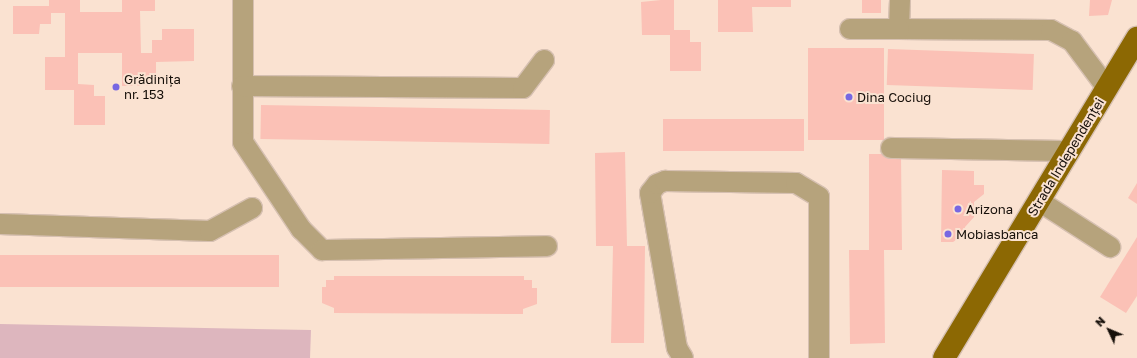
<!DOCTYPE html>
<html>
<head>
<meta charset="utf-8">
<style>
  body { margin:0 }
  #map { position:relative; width:1137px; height:358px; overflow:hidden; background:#fae2d1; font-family:"Golos Text",sans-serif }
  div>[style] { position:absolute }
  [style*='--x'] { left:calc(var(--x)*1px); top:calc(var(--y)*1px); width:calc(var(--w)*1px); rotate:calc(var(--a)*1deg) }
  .green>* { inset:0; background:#ddb6be }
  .building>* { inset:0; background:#fbc1b6; transform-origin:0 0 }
  .roads { filter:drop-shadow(1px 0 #d6c0b1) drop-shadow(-1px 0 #d6c0b1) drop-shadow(0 1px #d6c0b1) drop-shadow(0 -1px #d6c0b1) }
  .minor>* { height:20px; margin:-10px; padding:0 10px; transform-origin:10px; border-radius:10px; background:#b6a37c }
  .major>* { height:22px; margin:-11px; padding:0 11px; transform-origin:11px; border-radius:11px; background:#8c6803 }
  .dots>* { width:11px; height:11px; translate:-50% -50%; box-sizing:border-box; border:2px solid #fae2d1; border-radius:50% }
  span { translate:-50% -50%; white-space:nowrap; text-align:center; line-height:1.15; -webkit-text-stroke:4px #fae2d1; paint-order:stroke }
  .poi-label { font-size:13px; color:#17100a }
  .left { translate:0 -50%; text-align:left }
  .street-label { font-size:13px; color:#17100a }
  .north { position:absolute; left:1089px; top:310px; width:40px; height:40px; -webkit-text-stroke:3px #fae2d1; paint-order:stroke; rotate:314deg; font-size:11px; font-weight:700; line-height:16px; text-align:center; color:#17100a }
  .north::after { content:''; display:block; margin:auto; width:14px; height:18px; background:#17100a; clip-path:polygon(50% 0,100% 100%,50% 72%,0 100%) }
</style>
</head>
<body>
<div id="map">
  <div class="green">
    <i style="clip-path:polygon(0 324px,311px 330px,310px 358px,0 358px)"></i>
  </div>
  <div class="building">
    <i style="clip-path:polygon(49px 0,80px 0,80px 12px,122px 12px,122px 0,155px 0,155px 11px,140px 11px,141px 53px,152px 53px,152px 40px,162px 40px,162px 29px,194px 29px,194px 61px,156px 62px,156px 86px,122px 86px,122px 53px,78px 53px,78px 84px,94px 85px,94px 96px,105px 96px,105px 125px,74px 125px,74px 90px,45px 90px,45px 57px,65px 57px,65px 13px,51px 13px,51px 24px,40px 24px,39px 34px,13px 34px,13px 6px,49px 6px)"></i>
    <i style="clip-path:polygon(661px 0,674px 0,674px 30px,690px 30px,690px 42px,701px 42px,701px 71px,670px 71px,670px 35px,642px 35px,641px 2px)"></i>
    <i style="clip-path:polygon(718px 0,791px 0,791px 7px,752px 7px,753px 32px,718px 32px)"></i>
    <i style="left:862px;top:0;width:19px;height:13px"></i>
    <i style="clip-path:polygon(1090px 0,1112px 0,1108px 15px,1089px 16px)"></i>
    <i style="left:884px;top:48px;width:92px;height:76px;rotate:90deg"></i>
    <i style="left:888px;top:49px;width:146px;height:36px;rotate:2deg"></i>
    <i style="left:261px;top:105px;width:289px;height:34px;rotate:1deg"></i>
    <i style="left:663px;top:119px;width:141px;height:32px"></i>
    <i style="clip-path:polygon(625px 152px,627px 246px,645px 246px,644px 343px,611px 343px,613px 246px,596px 246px,595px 153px)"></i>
    <i style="clip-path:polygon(869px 154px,901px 154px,902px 250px,884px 250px,885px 343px,850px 344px,849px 250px,869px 250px)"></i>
    <i style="clip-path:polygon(942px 170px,974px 171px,974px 185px,984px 185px,984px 194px,974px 202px,974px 217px,965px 227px,964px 235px,953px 242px,941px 242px)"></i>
    <i style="clip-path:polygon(1137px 183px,1137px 204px,1128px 198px)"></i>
    <i style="clip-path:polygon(1137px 237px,1137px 296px,1126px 313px,1100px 297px)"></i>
    <i style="left:0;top:255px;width:279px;height:32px"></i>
    <i style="clip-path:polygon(334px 276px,524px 276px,524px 280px,532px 280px,532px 288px,537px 288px,537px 304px,523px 309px,523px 314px,334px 313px,334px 308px,322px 303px,322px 287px,326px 287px,326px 280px,334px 280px)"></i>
  </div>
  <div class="roads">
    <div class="minor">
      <i style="--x:243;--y:0;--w:142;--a:90"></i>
      <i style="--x:243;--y:142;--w:105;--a:56.3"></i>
      <i style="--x:301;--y:229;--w:30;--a:45"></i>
      <i style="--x:322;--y:250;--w:225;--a:-1"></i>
      <i style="--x:900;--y:0;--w:29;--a:92"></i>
      <i style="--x:899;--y:29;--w:152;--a:0.4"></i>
      <i style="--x:1051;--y:30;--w:24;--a:28"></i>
      <i style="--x:1072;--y:41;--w:59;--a:53.3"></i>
      <i style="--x:850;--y:29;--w:49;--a:0"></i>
      <i style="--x:242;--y:86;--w:281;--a:0.4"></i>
      <i style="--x:523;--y:88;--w:35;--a:-53"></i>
      <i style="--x:891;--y:148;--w:177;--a:1"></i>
      <i style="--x:1039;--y:201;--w:85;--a:32.9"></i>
      <i style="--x:0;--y:224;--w:210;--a:1.9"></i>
      <i style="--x:210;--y:231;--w:48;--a:-28.7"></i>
      <i style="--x:683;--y:358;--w:12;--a:-121"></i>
      <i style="--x:677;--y:348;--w:157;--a:-99.9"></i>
      <i style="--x:650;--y:193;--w:11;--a:-52"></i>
      <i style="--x:657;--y:184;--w:9;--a:-21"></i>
      <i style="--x:665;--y:181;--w:131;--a:0.9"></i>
      <i style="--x:796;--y:183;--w:27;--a:31"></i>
      <i style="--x:819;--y:197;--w:161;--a:90"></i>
    </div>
    <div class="major">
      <i style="--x:944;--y:358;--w:374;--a:-58.9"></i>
    </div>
  </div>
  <div class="dots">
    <i style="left:116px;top:87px;background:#7767e2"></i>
    <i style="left:849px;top:97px;background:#7767e2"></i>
    <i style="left:958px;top:209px;background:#7767e2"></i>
    <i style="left:948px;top:234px;background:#7767e2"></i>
  </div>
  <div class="poi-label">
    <span class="left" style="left:124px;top:87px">Grădinița<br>nr. 153</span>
    <span class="left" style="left:857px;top:97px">Dina Cociug</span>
    <span class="left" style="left:966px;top:209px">Arizona</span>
    <span class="left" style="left:956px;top:234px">Mobiasbanca</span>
  </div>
  <div class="street-label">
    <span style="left:1066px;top:157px;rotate:-59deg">Strada Independenței</span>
  </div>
  <div class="north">N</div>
</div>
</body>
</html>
